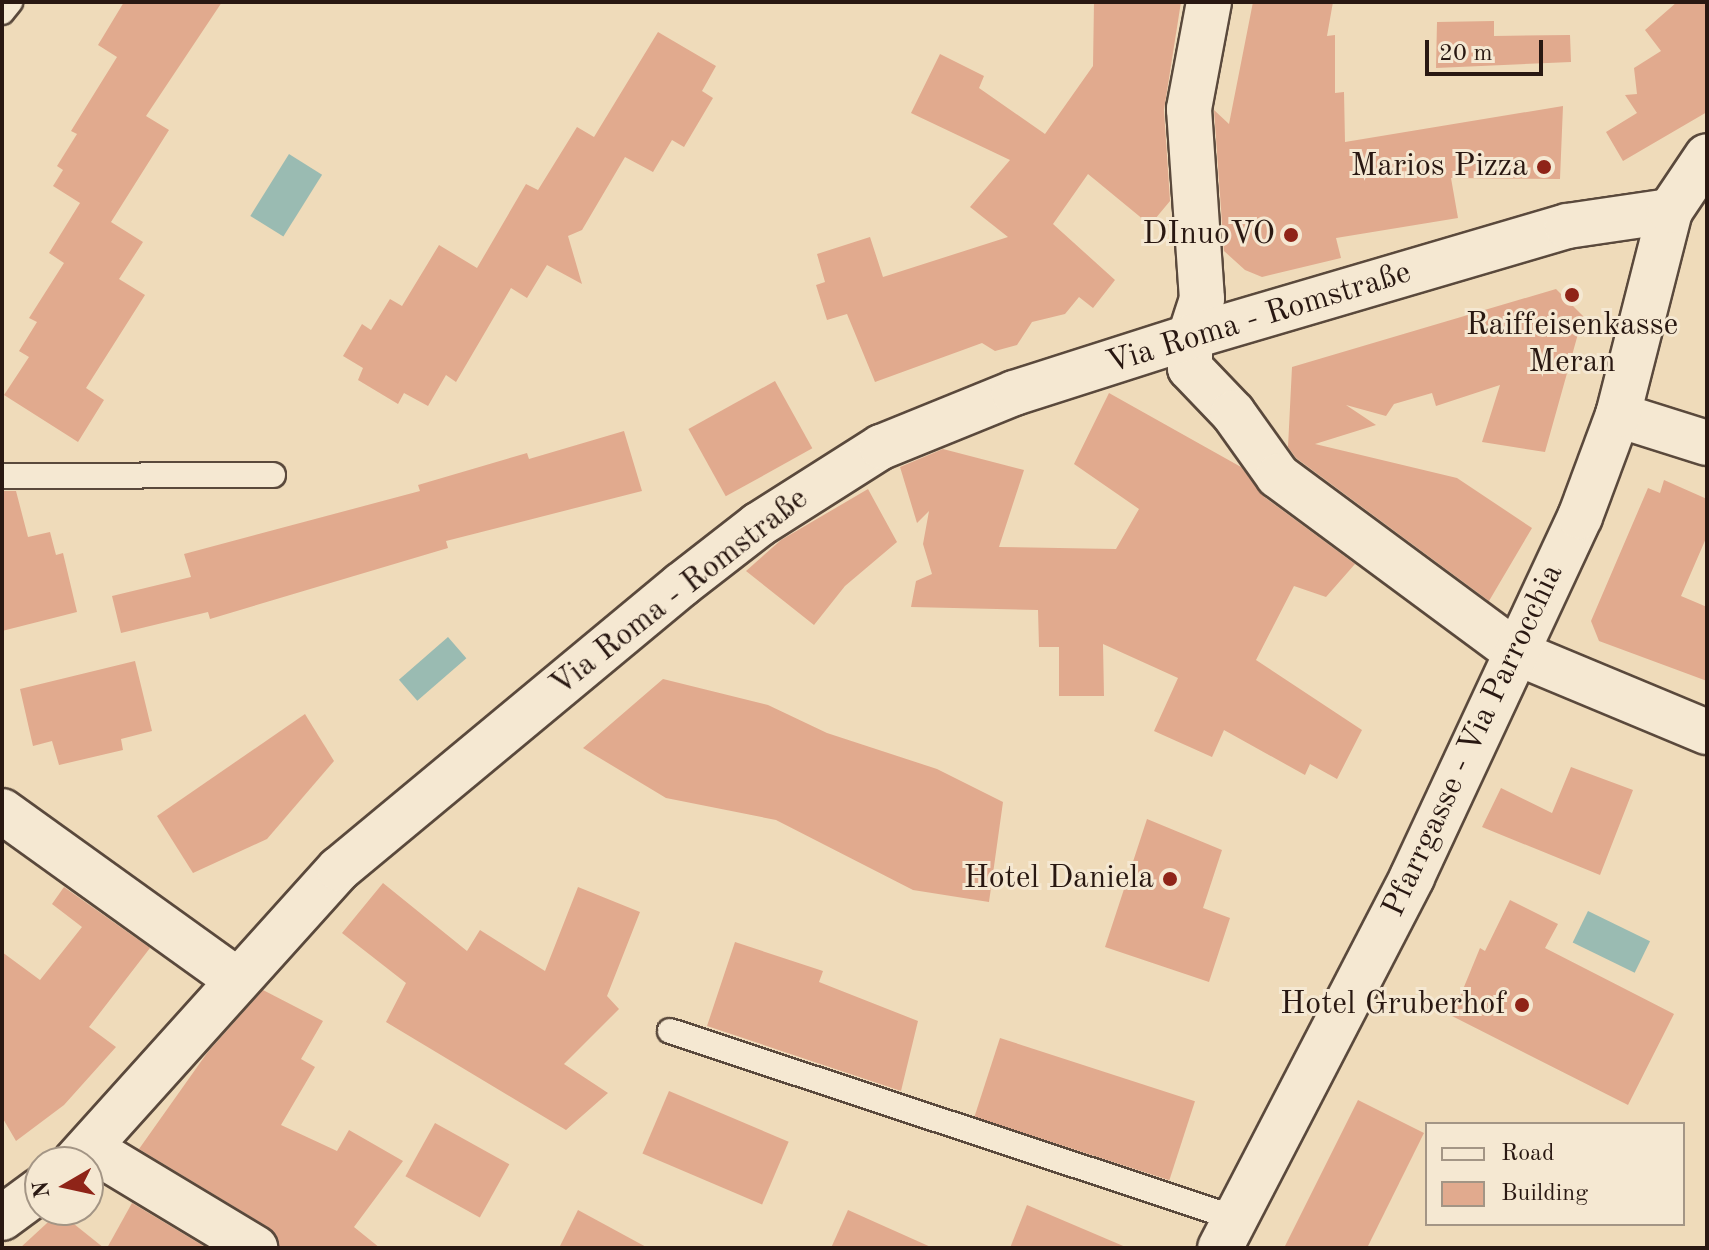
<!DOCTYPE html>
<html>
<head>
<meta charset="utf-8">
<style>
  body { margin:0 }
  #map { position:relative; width:1709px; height:1250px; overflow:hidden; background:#efdbba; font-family:"Old Standard TT",serif }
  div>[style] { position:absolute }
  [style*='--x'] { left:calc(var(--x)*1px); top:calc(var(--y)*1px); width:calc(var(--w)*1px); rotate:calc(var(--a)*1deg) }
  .water>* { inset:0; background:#9abbb2; transform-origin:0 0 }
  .building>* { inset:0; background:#e1aa8e; transform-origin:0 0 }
  .roads { filter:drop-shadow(2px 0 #5a493c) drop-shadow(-2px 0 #5a493c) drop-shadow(0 2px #5a493c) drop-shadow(0 -2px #5a493c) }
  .service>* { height:24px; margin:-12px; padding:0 12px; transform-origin:12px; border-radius:12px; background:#f5e8d2 }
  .minor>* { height:44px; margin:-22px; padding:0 22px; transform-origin:22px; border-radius:22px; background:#f5e8d2 }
  .tertiary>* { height:44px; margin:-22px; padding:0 22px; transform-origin:22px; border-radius:22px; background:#f5e8d2 }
  .dots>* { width:22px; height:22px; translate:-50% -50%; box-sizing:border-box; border:4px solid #f5e8d2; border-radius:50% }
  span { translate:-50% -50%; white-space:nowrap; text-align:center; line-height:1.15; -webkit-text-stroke:6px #f5e8d2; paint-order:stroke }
  .poi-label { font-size:32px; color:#291812 }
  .right { translate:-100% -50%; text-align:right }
  .street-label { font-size:32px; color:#291812 }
  .frame { position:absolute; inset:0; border:4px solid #291812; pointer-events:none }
  .legend { position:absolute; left:1425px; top:1122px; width:260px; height:104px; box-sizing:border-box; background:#f5e8d2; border:2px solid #a39585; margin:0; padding:10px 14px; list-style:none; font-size:24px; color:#291812 }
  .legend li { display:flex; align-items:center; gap:16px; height:40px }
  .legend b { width:40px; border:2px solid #a39585 }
  .north { position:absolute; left:24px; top:1146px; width:80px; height:80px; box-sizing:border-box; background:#f5e8d2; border:2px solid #a39585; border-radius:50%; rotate:261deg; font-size:22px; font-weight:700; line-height:32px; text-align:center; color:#291812 }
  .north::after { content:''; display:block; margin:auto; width:28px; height:36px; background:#8f2418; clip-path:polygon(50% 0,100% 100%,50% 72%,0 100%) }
  .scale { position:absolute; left:1425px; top:40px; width:118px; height:36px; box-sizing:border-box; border:4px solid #291812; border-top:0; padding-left:10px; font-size:24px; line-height:28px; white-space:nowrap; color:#291812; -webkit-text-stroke:6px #f5e8d2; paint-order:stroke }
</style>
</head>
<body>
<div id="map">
  <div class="water">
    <i style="left:289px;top:154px;width:39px;height:73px;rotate:32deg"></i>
    <i style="left:448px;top:637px;width:28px;height:65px;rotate:49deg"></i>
    <i style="left:1588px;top:911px;width:69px;height:35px;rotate:26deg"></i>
  </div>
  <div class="building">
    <i style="clip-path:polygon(124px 2px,222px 2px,146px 116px,169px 130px,111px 222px,143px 242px,119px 279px,145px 295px,86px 388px,104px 400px,78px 442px,4px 395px,29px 357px,19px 351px,37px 322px,29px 318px,64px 263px,49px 253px,80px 203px,53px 186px,63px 170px,57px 166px,77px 134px,71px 131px,117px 57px,98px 45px)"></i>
    <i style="clip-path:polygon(1094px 2px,1181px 2px,1164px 110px,1170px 201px,1150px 225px,1088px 174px,1053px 224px,1115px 280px,1093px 308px,1079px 297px,1065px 314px,1032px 322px,1017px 345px,995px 351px,982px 343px,875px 382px,847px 314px,827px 320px,816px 285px,825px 282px,817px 254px,870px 237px,883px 277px,1008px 237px,970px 207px,1010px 160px,911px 113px,940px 54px,984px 76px,979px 88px,1045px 134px,1093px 66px)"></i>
    <i style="clip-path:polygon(1253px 2px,1333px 2px,1327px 36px,1335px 35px,1335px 93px,1344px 92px,1345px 142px,1563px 106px,1560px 179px,1451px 178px,1458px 218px,1336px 238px,1341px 258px,1262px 277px,1245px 270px,1224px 251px,1214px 110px,1229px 124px)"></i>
    <i style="clip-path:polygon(1677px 2px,1707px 2px,1707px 112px,1623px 161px,1606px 132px,1637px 113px,1625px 95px,1637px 94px,1634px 68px,1661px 51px,1645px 30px)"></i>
    <i style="clip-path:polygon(1494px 21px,1494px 36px,1570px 35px,1571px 62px,1436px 68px,1437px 22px)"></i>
    <i style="clip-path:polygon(658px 32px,716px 66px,702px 91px,713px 98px,684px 147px,672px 140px,653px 172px,625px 157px,582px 230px,568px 236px,582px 284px,547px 265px,527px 298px,511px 288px,456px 382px,446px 375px,428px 406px,404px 393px,398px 404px,358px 380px,363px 368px,343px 356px,362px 324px,371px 330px,390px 299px,402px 306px,439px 245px,477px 268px,526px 184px,538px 190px,577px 127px,594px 137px)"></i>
    <i style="clip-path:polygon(1556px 289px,1583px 316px,1545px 452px,1482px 442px,1500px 385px,1436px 406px,1432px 393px,1394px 404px,1386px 416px,1346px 405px,1376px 425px,1315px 444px,1457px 478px,1532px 528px,1489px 601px,1296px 458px,1288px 447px,1292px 367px)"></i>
    <i style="left:775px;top:381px;width:77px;height:99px;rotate:61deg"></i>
    <i style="clip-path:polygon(1109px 393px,1241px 467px,1263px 496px,1355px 564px,1326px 597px,1294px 586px,1256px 660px,1362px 730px,1337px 779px,1310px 764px,1305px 775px,1224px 730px,1212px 757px,1154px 731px,1178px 678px,1103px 644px,1104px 696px,1059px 696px,1059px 647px,1039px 647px,1038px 610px,911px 607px,916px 581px,932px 574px,923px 544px,929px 511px,917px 523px,900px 467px,943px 449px,1024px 470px,999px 547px,1116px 549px,1139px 509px,1074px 464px)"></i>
    <i style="clip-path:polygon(624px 431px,642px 491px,446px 541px,448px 548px,210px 619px,208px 612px,121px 633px,112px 596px,191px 577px,184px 554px,420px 491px,418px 485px,527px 453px,529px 459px)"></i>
    <i style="clip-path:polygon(1664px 480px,1707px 499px,1707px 536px,1681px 596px,1707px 607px,1707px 681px,1599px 641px,1591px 621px,1648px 488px,1660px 493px)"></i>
    <i style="clip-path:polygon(868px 489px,897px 542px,845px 586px,814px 625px,746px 571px,781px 540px)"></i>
    <i style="clip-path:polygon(2px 491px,16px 491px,28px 537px,50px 532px,56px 555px,63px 553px,77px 612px,2px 631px)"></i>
    <i style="clip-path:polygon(135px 661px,152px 731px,121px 739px,123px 750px,59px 765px,52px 741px,33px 746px,20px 689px)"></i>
    <i style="clip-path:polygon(663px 679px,768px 705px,827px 733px,937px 769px,1003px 802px,989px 902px,913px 890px,776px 820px,666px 798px,583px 748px)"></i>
    <i style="clip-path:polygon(305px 714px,334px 761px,267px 839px,193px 873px,157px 816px)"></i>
    <i style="clip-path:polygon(1571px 767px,1633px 790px,1600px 875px,1482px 827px,1501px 788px,1552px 813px)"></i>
    <i style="clip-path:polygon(1147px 819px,1222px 850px,1203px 908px,1230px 918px,1209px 982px,1105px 947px)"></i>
    <i style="clip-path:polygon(383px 883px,467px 951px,480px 930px,545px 971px,578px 887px,640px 912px,607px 996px,619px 1009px,564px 1064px,608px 1093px,566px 1130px,386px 1022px,406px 983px,342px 933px)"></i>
    <i style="clip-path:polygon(64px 887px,150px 948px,89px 1027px,116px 1047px,64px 1105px,16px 1141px,2px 1117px,2px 952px,40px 980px,82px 927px,52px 904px)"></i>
    <i style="clip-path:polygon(1510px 900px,1558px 924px,1545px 948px,1674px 1014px,1628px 1105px,1452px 1016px,1480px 948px,1485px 951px)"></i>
    <i style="clip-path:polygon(735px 942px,823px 971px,819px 982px,918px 1021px,901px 1091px,707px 1026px)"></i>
    <i style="clip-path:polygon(263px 990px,323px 1021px,301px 1059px,315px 1067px,281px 1125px,337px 1151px,349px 1130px,403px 1161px,354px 1227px,380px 1248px,280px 1248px,268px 1227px,139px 1149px,207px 1053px)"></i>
    <i style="left:1000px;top:1038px;width:205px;height:83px;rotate:18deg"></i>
    <i style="left:669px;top:1091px;width:130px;height:68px;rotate:23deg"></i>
    <i style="clip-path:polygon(1358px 1100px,1424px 1133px,1367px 1248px,1284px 1248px)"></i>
    <i style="left:435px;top:1123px;width:85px;height:61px;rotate:29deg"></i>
    <i style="clip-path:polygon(132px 1203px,207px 1248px,107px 1248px)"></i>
    <i style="clip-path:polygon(1027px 1205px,1128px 1248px,1010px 1248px)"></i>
    <i style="clip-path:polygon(578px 1210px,648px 1248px,559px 1248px)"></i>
    <i style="clip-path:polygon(848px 1210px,933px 1248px,831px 1248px)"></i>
    <i style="clip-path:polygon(59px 1212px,104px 1248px,20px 1248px)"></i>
  </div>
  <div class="roads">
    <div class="service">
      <i style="--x:2;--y:12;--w:13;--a:-51"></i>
      <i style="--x:2;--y:476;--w:271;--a:-0.2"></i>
      <i style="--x:670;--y:1031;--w:595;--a:18.31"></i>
    </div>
    <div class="minor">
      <i style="--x:1209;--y:2;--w:109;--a:100.6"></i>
      <i style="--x:1189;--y:109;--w:190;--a:86.1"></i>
      <i style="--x:1202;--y:299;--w:40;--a:108"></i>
      <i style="--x:1190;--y:337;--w:31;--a:90"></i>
      <i style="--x:1190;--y:368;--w:62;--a:46.3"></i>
      <i style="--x:1233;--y:413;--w:77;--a:54.5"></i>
      <i style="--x:1278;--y:476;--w:297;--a:36.5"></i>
      <i style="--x:1517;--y:653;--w:206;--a:22.6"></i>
      <i style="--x:1618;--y:415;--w:93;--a:17.5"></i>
      <i style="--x:2;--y:811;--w:288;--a:35.7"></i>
      <i style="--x:91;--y:1149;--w:192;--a:31.1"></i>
    </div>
    <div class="tertiary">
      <i style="--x:75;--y:1162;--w:394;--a:-48"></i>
      <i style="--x:339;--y:869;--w:445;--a:-39.7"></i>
      <i style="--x:681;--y:585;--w:98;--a:-37.9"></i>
      <i style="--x:758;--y:525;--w:146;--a:-32.4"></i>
      <i style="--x:881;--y:447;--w:144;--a:-22.1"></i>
      <i style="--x:1014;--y:393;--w:185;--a:-17.7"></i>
      <i style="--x:1190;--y:337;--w:393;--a:-16.4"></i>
      <i style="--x:1567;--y:226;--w:104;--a:-8.3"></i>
      <i style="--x:2;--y:1218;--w:47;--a:-36.4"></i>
      <i style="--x:1220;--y:1248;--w:418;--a:-62.6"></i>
      <i style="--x:1412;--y:877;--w:397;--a:-65"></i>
      <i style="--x:1580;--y:517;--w:109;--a:-69.6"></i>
      <i style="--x:1618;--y:415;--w:211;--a:-75.7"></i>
      <i style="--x:1670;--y:211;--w:66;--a:-56.1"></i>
    </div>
  </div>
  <div class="dots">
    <i style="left:1544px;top:167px;background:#8f2418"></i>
    <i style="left:1291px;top:235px;background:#8f2418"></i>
    <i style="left:1572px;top:295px;background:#8f2418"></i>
    <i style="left:1170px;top:879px;background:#8f2418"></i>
    <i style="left:1522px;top:1005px;background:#8f2418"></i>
  </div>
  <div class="poi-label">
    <span class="right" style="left:1528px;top:167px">Marios Pizza</span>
    <span class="right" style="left:1275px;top:235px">DInuoVO</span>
    <span style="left:1572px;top:345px">Raiffeisenkasse<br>Meran</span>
    <span class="right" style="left:1154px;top:879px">Hotel Daniela</span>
    <span class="right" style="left:1506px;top:1005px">Hotel Gruberhof</span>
  </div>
  <div class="street-label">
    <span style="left:1259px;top:319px;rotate:-17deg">Via Roma - Romstraße</span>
    <span style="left:680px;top:593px;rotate:-38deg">Via Roma - Romstraße</span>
    <span style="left:1474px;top:741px;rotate:-65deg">Pfarrgasse - Via Parrocchia</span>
  </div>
  <div class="frame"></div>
  <ul class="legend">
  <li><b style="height:10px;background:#f5e8d2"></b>Road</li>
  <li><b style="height:22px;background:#e1aa8e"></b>Building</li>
  </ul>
  <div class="north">N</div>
  <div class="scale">20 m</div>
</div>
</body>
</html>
